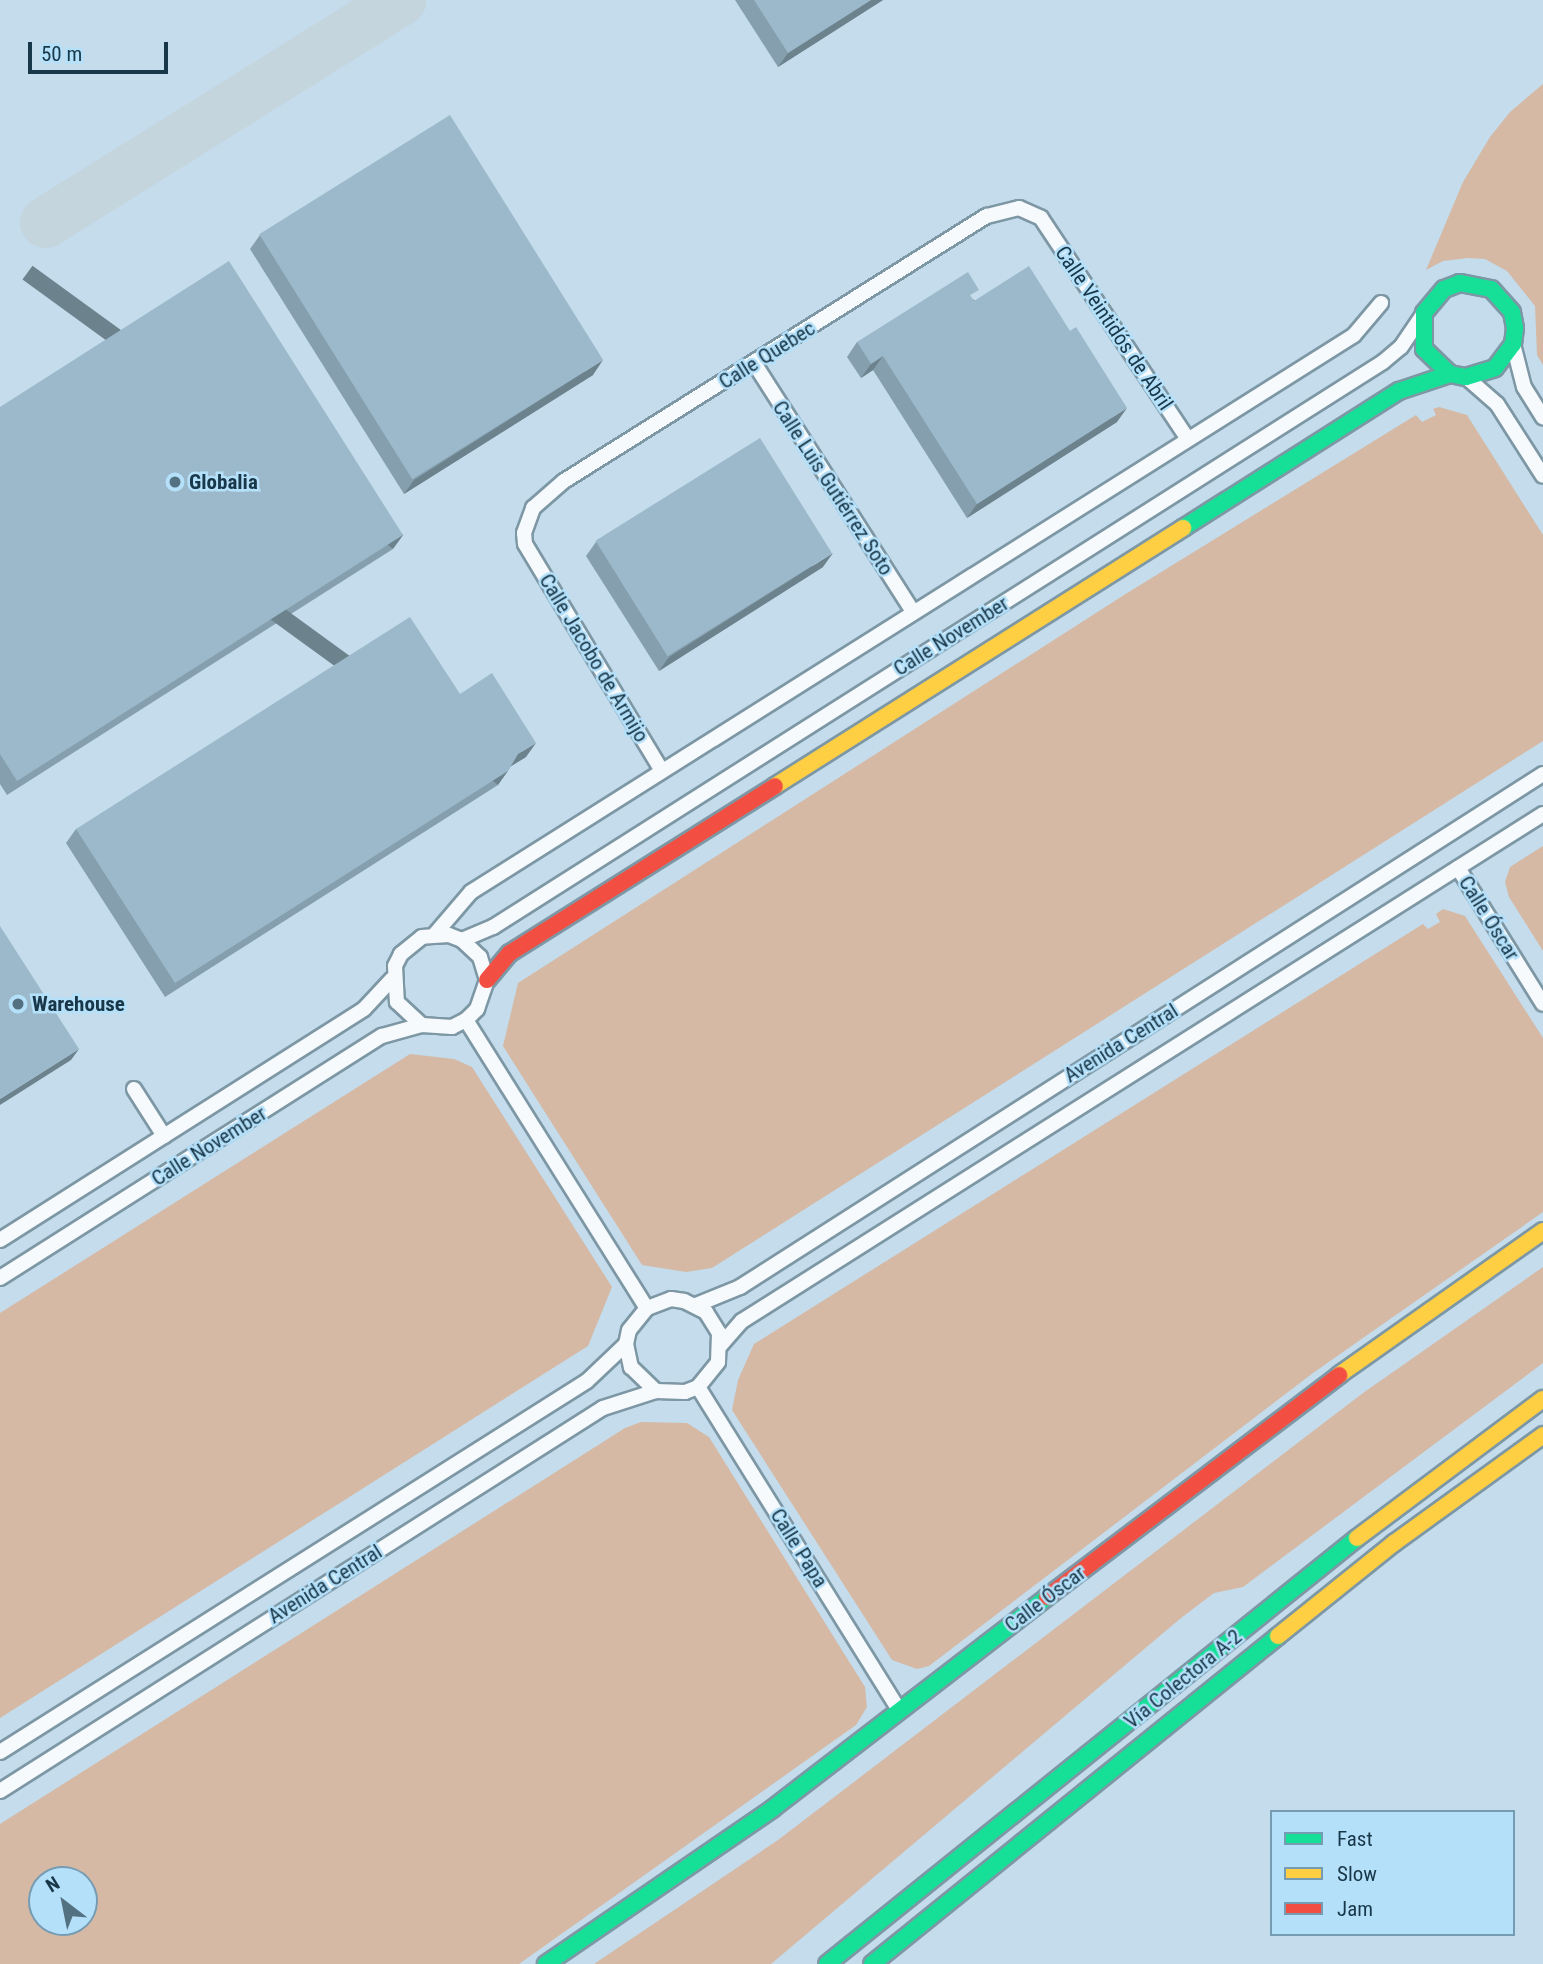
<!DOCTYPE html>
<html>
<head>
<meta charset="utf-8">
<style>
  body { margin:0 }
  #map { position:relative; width:1543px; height:1964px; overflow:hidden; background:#c4dceb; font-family:"Roboto Condensed",sans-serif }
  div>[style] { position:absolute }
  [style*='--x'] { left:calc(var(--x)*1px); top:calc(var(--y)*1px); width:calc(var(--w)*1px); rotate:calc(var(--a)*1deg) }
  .green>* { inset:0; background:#d5b9a5 }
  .taxiway>* { height:51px; margin:-25.5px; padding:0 25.5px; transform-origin:25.5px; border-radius:25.5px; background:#c4d5de }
  .roads { filter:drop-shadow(2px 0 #7d97a5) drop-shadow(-2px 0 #7d97a5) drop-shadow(0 2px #7d97a5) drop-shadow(0 -2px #7d97a5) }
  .street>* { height:14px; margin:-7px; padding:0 7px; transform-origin:7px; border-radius:7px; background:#f6fafc }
  .fast>* { height:16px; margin:-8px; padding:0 8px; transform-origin:8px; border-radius:8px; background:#16e098 }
  .slow>* { height:16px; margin:-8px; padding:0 8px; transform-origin:8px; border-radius:8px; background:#ffcf43 }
  .jam>* { height:16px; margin:-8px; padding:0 8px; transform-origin:8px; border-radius:8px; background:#f24e42 }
  .wall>* { inset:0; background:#859fae }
  .shaded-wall>* { inset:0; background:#6c828d; transform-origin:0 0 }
  .building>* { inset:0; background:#9bb9ca; transform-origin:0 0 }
  .dots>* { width:19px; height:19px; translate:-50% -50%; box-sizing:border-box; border:4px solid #b5e0fa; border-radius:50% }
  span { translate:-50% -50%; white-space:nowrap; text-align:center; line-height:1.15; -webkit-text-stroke:5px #b5e0fa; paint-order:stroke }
  .street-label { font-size:21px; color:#183748 }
  .poi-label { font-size:21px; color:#183748; font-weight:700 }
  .left { translate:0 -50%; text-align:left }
  .legend { position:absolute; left:1270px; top:1810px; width:245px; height:126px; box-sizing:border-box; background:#b5e0fa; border:2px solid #769cb3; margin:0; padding:9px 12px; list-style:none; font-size:21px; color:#183748 }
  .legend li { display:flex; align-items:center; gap:14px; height:35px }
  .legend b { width:35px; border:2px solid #769cb3 }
  .north { position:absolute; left:28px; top:1866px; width:70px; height:70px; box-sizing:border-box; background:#b5e0fa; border:2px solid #769cb3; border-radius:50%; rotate:328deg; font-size:19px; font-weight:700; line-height:28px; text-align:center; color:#183748 }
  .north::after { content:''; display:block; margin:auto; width:24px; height:32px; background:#547181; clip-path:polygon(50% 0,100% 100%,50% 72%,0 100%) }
  .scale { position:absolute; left:28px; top:42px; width:140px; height:32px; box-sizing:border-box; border:4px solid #183748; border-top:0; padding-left:9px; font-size:21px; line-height:24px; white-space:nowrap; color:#183748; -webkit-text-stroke:5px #b5e0fa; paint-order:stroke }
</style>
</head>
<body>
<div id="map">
  <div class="green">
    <i style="clip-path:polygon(1543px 84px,1543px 365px,1537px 355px,1535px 306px,1507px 271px,1485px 259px,1468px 258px,1443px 261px,1426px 270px,1463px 182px,1490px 137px,1510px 112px)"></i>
    <i style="clip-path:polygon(1439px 407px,1467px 415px,1543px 535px,1543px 741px,712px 1268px,686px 1272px,642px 1265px,503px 1046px,518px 983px,1124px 595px,1416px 415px,1422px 422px,1436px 415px,1433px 409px)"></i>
    <i style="clip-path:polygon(1543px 846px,1543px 951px,1509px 897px,1505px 882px,1510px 867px)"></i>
    <i style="clip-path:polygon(1443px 909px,1465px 916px,1543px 1038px,1543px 1212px,1313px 1373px,929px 1666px,917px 1669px,892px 1660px,732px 1410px,738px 1380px,754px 1344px,1423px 924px,1428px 929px,1440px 922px,1436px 914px)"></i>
    <i style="clip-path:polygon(410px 1054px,454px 1059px,472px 1067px,612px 1287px,588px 1346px,0 1718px,0 1313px)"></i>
    <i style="clip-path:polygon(1543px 1267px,1543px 1363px,1243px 1587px,1214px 1593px,1181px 1618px,771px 1964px,594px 1964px,778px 1840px,1363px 1393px)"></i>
    <i style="clip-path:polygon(evenodd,641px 1422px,687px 1423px,709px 1437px,865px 1687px,867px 1707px,856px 1725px,519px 1964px,0 1964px,0 1824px,625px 1428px,641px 1422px,42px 1880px,84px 1880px,84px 1922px,42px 1922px,42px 1880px)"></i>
  </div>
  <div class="taxiway">
    <i style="--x:45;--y:222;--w:419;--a:-32"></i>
  </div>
  <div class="roads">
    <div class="street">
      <i style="--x:1513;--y:344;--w:44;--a:75.7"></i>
      <i style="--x:1524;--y:387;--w:36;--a:58"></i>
      <i style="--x:754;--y:363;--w:295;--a:57.4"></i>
      <i style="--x:1466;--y:377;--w:41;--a:41.1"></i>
      <i style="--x:1497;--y:404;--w:85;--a:57.4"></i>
      <i style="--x:662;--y:771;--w:265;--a:-121.1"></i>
      <i style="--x:525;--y:544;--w:11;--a:-95"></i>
      <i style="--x:524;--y:533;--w:27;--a:-70"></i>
      <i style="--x:533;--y:508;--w:41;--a:-41.1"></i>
      <i style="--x:564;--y:481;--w:499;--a:-32.1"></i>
      <i style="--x:987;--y:216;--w:33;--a:-14"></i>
      <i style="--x:1019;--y:208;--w:24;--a:24"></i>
      <i style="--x:1041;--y:218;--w:265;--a:56.4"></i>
      <i style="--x:1458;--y:868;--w:160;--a:58"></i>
      <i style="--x:435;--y:934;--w:55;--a:-49.4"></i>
      <i style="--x:471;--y:892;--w:1044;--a:-32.24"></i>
      <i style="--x:1354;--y:335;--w:42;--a:-49.8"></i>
      <i style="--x:462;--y:940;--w:34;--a:-23"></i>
      <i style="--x:493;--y:927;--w:1054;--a:-32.41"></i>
      <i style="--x:1383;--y:362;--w:23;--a:-40"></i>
      <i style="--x:1401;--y:347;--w:40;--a:-56"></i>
      <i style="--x:466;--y:1020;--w:340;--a:57.9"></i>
      <i style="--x:134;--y:1089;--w:56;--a:57.4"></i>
      <i style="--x:0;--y:1240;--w:431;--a:-32.4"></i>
      <i style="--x:364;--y:1009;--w:41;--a:-47"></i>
      <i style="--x:0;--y:1278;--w:452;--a:-32.4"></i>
      <i style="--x:382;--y:1036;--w:41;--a:-15.4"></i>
      <i style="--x:422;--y:1025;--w:30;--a:4"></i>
      <i style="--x:452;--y:1027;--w:16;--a:-27"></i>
      <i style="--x:466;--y:1020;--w:16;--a:-45"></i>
      <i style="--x:477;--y:1009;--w:31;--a:-71"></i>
      <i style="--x:487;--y:980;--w:24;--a:-107"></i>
      <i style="--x:480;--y:957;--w:25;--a:-137"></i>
      <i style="--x:462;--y:940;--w:14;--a:-159"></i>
      <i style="--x:449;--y:935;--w:27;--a:176"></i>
      <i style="--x:422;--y:937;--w:27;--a:141"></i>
      <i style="--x:401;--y:954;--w:13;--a:117"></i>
      <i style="--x:395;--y:966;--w:36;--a:87"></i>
      <i style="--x:397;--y:1002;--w:34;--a:43"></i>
      <i style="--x:696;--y:1305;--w:48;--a:-22.2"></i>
      <i style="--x:740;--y:1287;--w:953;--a:-32.57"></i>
      <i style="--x:720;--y:1346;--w:33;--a:-49"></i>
      <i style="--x:742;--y:1321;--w:948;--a:-32.33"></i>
      <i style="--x:698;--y:1387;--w:380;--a:58.1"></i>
      <i style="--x:0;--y:1752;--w:694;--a:-32.29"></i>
      <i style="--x:587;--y:1381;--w:54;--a:-43.5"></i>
      <i style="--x:0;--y:1791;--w:714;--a:-32.42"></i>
      <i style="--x:603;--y:1408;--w:56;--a:-17.8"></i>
      <i style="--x:656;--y:1391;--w:29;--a:2"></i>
      <i style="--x:685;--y:1392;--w:14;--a:-21"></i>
      <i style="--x:698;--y:1387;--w:32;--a:-51"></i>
      <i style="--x:718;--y:1362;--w:29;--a:-88"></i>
      <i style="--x:719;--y:1333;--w:25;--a:-122"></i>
      <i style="--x:706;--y:1312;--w:25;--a:-153"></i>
      <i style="--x:684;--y:1301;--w:13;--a:-171"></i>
      <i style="--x:671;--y:1299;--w:26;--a:159"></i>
      <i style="--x:647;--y:1308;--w:28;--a:129"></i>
      <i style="--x:629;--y:1330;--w:14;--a:102"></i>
      <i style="--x:626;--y:1344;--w:24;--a:78"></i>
      <i style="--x:631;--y:1367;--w:35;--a:44"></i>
    </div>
    <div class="fast">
      <i style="--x:1183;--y:528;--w:256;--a:-32.4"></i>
      <i style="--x:1399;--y:391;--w:54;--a:-18.4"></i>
      <i style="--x:1450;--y:374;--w:16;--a:11"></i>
      <i style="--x:1466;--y:377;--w:30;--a:-17"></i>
      <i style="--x:1495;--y:368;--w:30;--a:-53"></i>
      <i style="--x:1513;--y:344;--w:16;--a:-83"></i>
      <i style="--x:1515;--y:328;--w:16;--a:-101"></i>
      <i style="--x:1512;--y:312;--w:31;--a:-132"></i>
      <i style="--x:1491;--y:289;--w:32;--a:-169"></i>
      <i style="--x:1460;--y:283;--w:17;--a:159"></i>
      <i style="--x:1444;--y:289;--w:31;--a:130"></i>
      <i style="--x:1424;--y:313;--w:36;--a:90"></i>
      <i style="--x:1424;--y:349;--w:36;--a:44"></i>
      <i style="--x:546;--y:1964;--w:274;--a:-34.4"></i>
      <i style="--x:772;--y:1809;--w:347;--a:-37.6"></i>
      <i style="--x:827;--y:1964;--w:680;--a:-38.79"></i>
      <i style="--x:872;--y:1964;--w:522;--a:-38.93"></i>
    </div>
    <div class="slow">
      <i style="--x:775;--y:786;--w:483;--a:-32.3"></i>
      <i style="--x:1339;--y:1375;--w:250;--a:-35.2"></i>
      <i style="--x:1357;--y:1538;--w:232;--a:-36.8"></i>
      <i style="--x:1278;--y:1636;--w:149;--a:-38.7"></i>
      <i style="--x:1394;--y:1543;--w:184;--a:-35.9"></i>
    </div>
    <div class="jam">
      <i style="--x:487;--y:980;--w:35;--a:-50"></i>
      <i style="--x:510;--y:953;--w:313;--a:-32.2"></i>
      <i style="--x:1047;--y:1597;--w:367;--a:-37.2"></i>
    </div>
  </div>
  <div class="wall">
    <i style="clip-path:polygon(735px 0,883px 0,778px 67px)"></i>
    <i style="clip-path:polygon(260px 235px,593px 375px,404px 494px,250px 249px)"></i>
    <i style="clip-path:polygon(973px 299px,1117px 422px,967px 518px,873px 370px,861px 378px,847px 357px,857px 342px)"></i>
    <i style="clip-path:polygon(0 407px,403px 535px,393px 549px,7px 795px,0 784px)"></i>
    <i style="clip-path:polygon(596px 542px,823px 567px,659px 671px,586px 556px)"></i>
    <i style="clip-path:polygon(460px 694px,526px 757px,511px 766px,498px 785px,165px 997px,66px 843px,76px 829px)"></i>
  </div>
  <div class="shaded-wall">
    <i style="clip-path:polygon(871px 0,883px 0,778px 67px,788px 53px)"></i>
    <i style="clip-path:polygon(883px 356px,873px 370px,861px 378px,871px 364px)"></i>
    <i style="clip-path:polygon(603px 360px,593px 375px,404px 494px,414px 480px)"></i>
    <i style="clip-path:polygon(1127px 408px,1117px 422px,967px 518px,977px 504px)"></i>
    <i style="left:403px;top:535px;width:17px;height:458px;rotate:126deg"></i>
    <i style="clip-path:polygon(833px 553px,823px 567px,659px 671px,669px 657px)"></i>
    <i style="clip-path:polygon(536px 743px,526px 757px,508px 768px,518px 754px)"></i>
    <i style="left:508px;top:771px;width:17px;height:395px;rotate:126deg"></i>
    <i style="clip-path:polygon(79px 1049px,71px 1060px,0 1105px,0 1099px)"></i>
  </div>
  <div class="building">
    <i style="clip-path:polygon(754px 0,871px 0,788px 53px)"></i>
    <i style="left:450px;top:115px;width:289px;height:225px;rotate:58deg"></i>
    <i style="clip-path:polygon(229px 261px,403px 535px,17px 781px,0 754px,0 407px)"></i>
    <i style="clip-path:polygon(1029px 266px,1070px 331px,1076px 327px,1127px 408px,977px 504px,883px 356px,871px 364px,857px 342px,968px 272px,979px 290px,970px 295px,974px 301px)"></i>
    <i style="left:760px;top:438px;width:136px;height:194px;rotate:58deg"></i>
    <i style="clip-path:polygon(410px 617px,460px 694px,492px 673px,536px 743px,518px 754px,508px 771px,175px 983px,76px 829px)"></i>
    <i style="clip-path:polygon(0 926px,79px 1049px,0 1099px)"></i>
  </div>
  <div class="dots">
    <i style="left:175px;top:482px;background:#547181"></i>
    <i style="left:18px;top:1004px;background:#547181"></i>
  </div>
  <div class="street-label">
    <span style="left:1114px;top:328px;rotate:56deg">Calle Veintidós de Abril</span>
    <span style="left:767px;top:355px;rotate:-32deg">Calle Quebec</span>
    <span style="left:833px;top:488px;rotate:57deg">Calle Luis Gutiérrez Soto</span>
    <span style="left:951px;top:636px;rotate:-32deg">Calle November</span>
    <span style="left:594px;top:658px;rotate:59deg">Calle Jacobo de Armijo</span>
    <span style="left:1489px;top:918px;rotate:58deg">Calle Óscar</span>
    <span style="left:1121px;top:1043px;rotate:-32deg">Avenida Central</span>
    <span style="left:209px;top:1146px;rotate:-32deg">Calle November</span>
    <span style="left:799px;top:1548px;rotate:58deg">Calle Papa</span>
    <span style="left:325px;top:1584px;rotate:-32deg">Avenida Central</span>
    <span style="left:1045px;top:1599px;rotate:-37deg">Calle Óscar</span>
    <span style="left:1183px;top:1679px;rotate:-39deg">Vía Colectora A-2</span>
  </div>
  <div class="poi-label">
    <span class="left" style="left:189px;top:482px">Globalia</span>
    <span class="left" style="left:32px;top:1004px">Warehouse</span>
  </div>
  <ul class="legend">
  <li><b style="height:9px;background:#16e098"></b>Fast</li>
  <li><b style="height:9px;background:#ffcf43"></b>Slow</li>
  <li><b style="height:9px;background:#f24e42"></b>Jam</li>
  </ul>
  <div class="north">N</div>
  <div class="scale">50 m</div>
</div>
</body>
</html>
